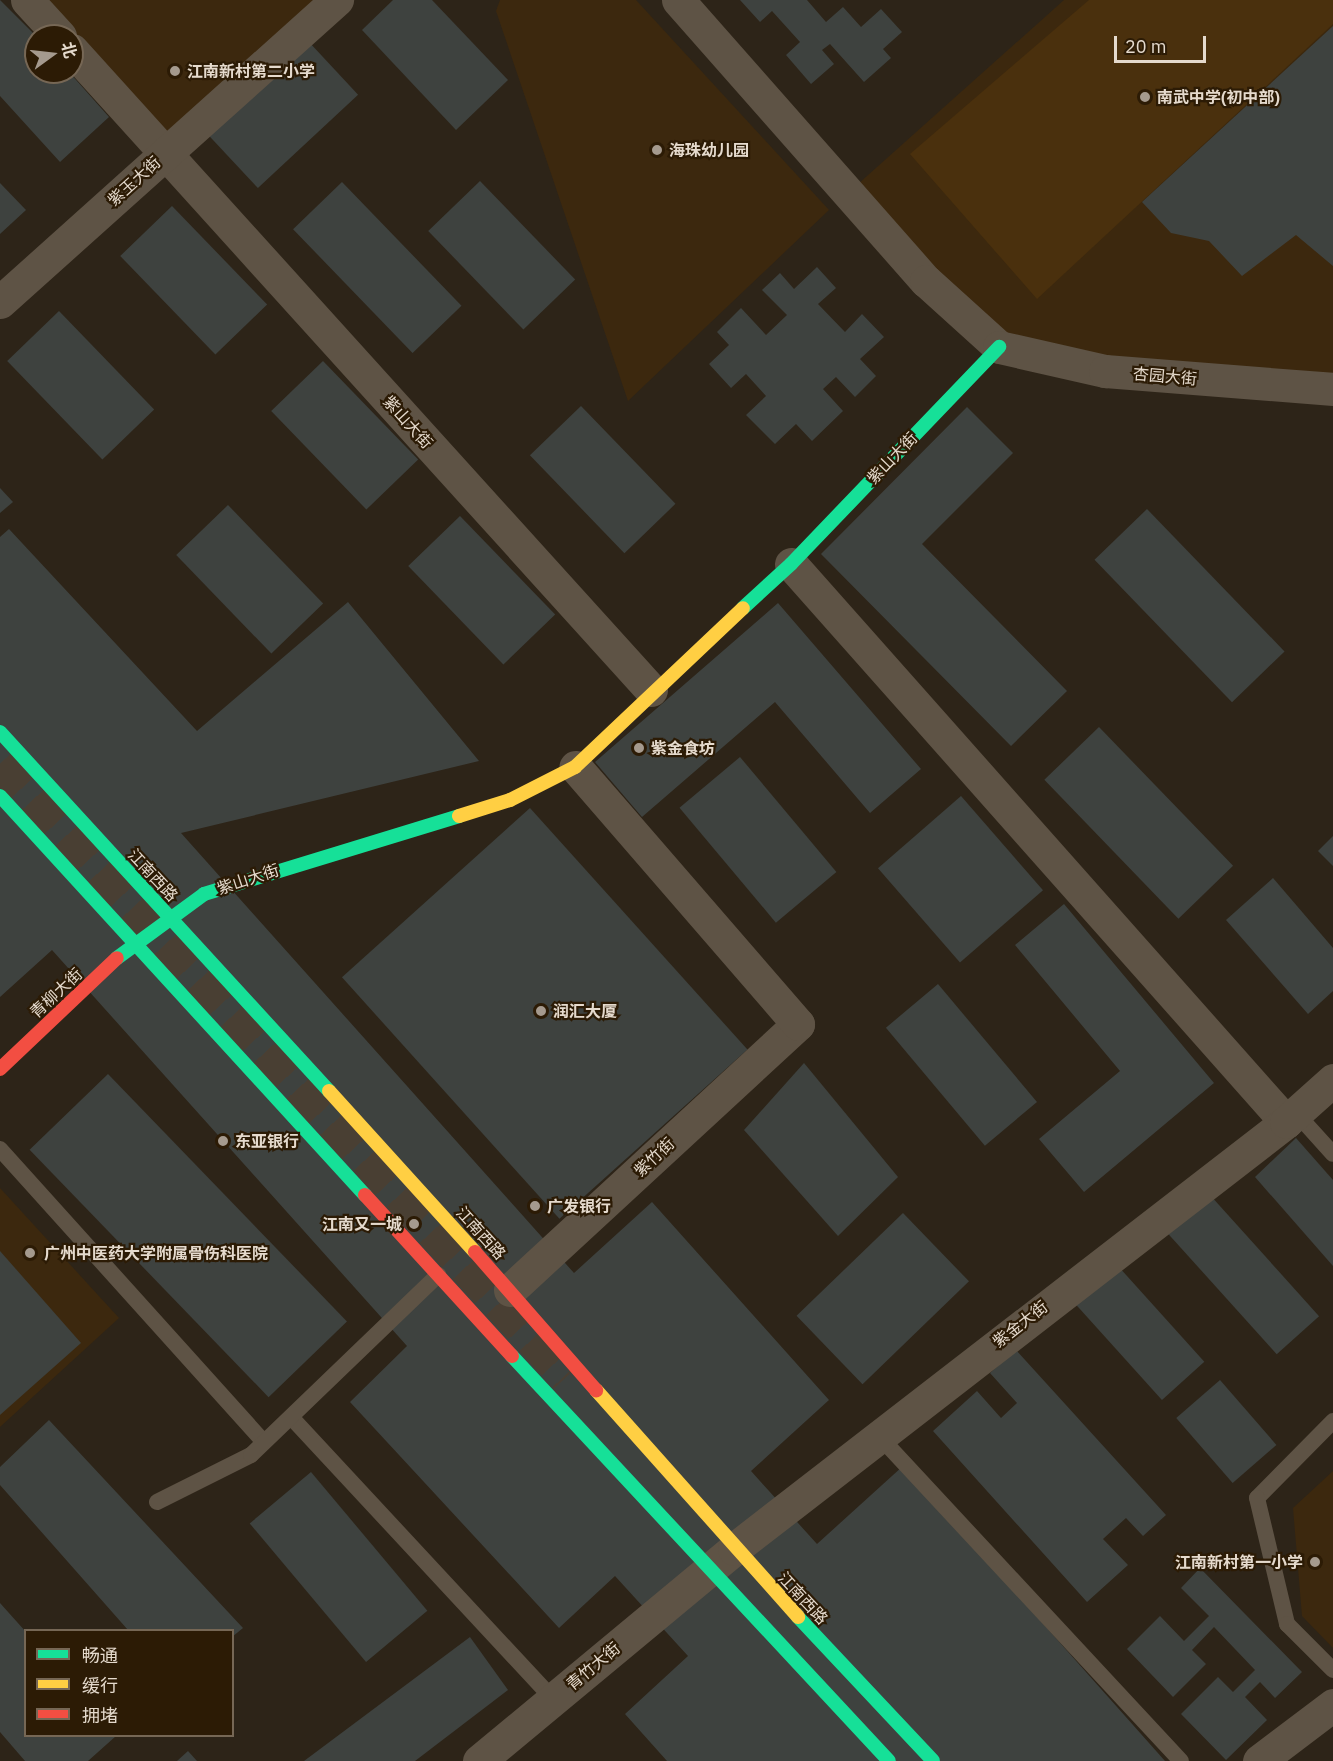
<!DOCTYPE html>
<html>
<head>
<meta charset="utf-8">
<style>
  body { margin:0 }
  #map { position:relative; width:1333px; height:1761px; overflow:hidden; background:#2d2418; font-family:"IBM Plex Sans","Noto Sans SC",sans-serif }
  div>[style] { position:absolute }
  [style*='--x'] { left:calc(var(--x)*1px); top:calc(var(--y)*1px); width:calc(var(--w)*1px); rotate:calc(var(--a)*1deg) }
  .built>* { inset:0; background:#3c280e }
  .green>* { inset:0; background:#4a300d }
  .building>* { inset:0; background:#3e423f; transform-origin:0 0 }
  .street-tunnel>* { height:33px; margin-top:-16.5px; transform-origin:0; background:repeating-linear-gradient(90deg,#493f33 0 33px,transparent 0 49px) }
  .lane>* { height:16px; margin:-8px; padding:0 8px; transform-origin:8px; border-radius:8px; background:#5e5345 }
  .street>* { height:33px; margin:-16.5px; padding:0 16.5px; transform-origin:16.5px; border-radius:16.5px; background:#5e5345 }
  .fast>* { height:14px; margin:-7px; padding:0 7px; transform-origin:7px; border-radius:7px; background:#16e098 }
  .slow>* { height:14px; margin:-7px; padding:0 7px; transform-origin:7px; border-radius:7px; background:#ffcf43 }
  .jam>* { height:14px; margin:-7px; padding:0 7px; transform-origin:7px; border-radius:7px; background:#f24e42 }
  .dots>* { width:16px; height:16px; translate:-50% -50%; box-sizing:border-box; border:3px solid #2c1b05; border-radius:50% }
  span { translate:-50% -50%; white-space:nowrap; text-align:center; line-height:1.15; -webkit-text-stroke:4.5px #2c1b05; paint-order:stroke }
  .poi-label { font-size:16px; color:#e5dacd; font-weight:700 }
  .left { translate:0 -50%; text-align:left }
  .right { translate:-100% -50%; text-align:right }
  .street-label { font-size:16px; color:#e5dacd }
  .legend { position:absolute; left:24px; top:1629px; width:210px; height:108px; box-sizing:border-box; background:#2c1b05; border:2px solid #766755; margin:0; padding:8px 10px; list-style:none; font-size:18px; color:#e5dacd }
  .legend li { display:flex; align-items:center; gap:12px; height:30px }
  .legend b { width:30px; border:2px solid #766755 }
  .north { position:absolute; left:24px; top:24px; width:60px; height:60px; box-sizing:border-box; background:#2c1b05; border:2px solid #766755; border-radius:50%; rotate:75deg; font-size:16px; font-weight:700; line-height:24px; text-align:center; color:#e5dacd }
  .north::after { content:''; display:block; margin:auto; width:21px; height:27px; background:#a59a8e; clip-path:polygon(50% 0,100% 100%,50% 72%,0 100%) }
  .scale { position:absolute; left:1114px; top:36px; width:92px; height:27px; box-sizing:border-box; border:3px solid #e5dacd; border-top:0; padding-left:8px; font-size:18px; line-height:21px; white-space:nowrap; color:#e5dacd; -webkit-text-stroke:4px #2c1b05; paint-order:stroke }
</style>
</head>
<body>
<div id="map">
  <div class="built">
    <i style="clip-path:polygon(42px 0,320px 0,168px 142px)"></i>
    <i style="clip-path:polygon(500px 0,636px 0,829px 210px,628px 401px,496px 11px)"></i>
    <i style="clip-path:polygon(1064px 0,1333px 0,1333px 383px,1049px 353px,998px 338px,848px 193px)"></i>
    <i style="clip-path:polygon(0 1188px,119px 1318px,0 1427px)"></i>
    <i style="clip-path:polygon(1333px 1471px,1333px 1648px,1302px 1616px,1293px 1508px)"></i>
  </div>
  <div class="green">
    <i style="clip-path:polygon(1089px 0,1333px 0,1333px 24px,1037px 299px,910px 154px)"></i>
  </div>
  <div class="building">
    <i style="clip-path:polygon(0 0,36px 36px,36px 72px,69px 72px,109px 117px,60px 162px,0 96px)"></i>
    <i style="clip-path:polygon(393px 0,432px 0,508px 80px,456px 130px,362px 30px)"></i>
    <i style="clip-path:polygon(740px 0,807px 0,826px 22px,843px 7px,861px 27px,881px 9px,902px 32px,883px 49px,891px 58px,864px 82px,830px 44px,822px 50px,834px 64px,811px 84px,786px 55px,800px 42px,772px 11px,760px 22px)"></i>
    <i style="clip-path:polygon(1333px 26px,1333px 266px,1296px 235px,1242px 276px,1209px 241px,1171px 233px,1142px 202px)"></i>
    <i style="left:309px;top:42px;width:72px;height:137px;rotate:47deg"></i>
    <i style="left:480px;top:181px;width:137px;height:72px;rotate:46deg"></i>
    <i style="left:342px;top:182px;width:172px;height:68px;rotate:46deg"></i>
    <i style="clip-path:polygon(0 183px,26px 210px,0 234px)"></i>
    <i style="left:172px;top:206px;width:137px;height:72px;rotate:46deg"></i>
    <i style="clip-path:polygon(817px 267px,836px 288px,818px 304px,845px 332px,862px 314px,884px 337px,860px 359px,876px 376px,855px 397px,836px 377px,823px 389px,843px 411px,812px 441px,796px 424px,775px 444px,746px 415px,766px 396px,746px 374px,731px 388px,709px 364px,729px 345px,717px 332px,741px 308px,766px 335px,787px 315px,762px 290px,780px 273px,794px 289px)"></i>
    <i style="left:59px;top:311px;width:137px;height:72px;rotate:46deg"></i>
    <i style="left:323px;top:361px;width:137px;height:72px;rotate:46deg"></i>
    <i style="left:581px;top:406px;width:136px;height:71px;rotate:46deg"></i>
    <i style="clip-path:polygon(967px 407px,1013px 453px,922px 544px,1067px 691px,1011px 746px,821px 554px)"></i>
    <i style="clip-path:polygon(0 488px,13px 502px,0 513px)"></i>
    <i style="left:228px;top:505px;width:137px;height:72px;rotate:46deg"></i>
    <i style="left:1147px;top:509px;width:198px;height:73px;rotate:46deg"></i>
    <i style="left:460px;top:516px;width:137px;height:72px;rotate:46deg"></i>
    <i style="clip-path:polygon(9px 529px,197px 731px,348px 602px,479px 761px,181px 833px,574px 1273px,652px 1202px,829px 1400px,751px 1471px,817px 1544px,903px 1466px,1165px 1761px,667px 1761px,625px 1714px,688px 1656px,615px 1576px,559px 1628px,350px 1402px,407px 1346px,52px 950px,0 997px,0 537px)"></i>
    <i style="clip-path:polygon(778px 603px,921px 769px,870px 813px,775px 702px,642px 817px,595px 762px)"></i>
    <i style="left:1099px;top:727px;width:193px;height:76px;rotate:46deg"></i>
    <i style="left:740px;top:757px;width:150px;height:79px;rotate:50deg"></i>
    <i style="left:961px;top:796px;width:125px;height:110px;rotate:49deg"></i>
    <i style="left:530px;top:808px;width:325px;height:253px;rotate:48deg"></i>
    <i style="clip-path:polygon(1333px 836px,1333px 866px,1318px 851px)"></i>
    <i style="clip-path:polygon(1273px 878px,1333px 948px,1333px 991px,1308px 1014px,1226px 920px)"></i>
    <i style="clip-path:polygon(1064px 904px,1214px 1083px,1084px 1192px,1039px 1139px,1120px 1071px,1015px 945px)"></i>
    <i style="left:938px;top:984px;width:154px;height:68px;rotate:50deg"></i>
    <i style="clip-path:polygon(804px 1063px,898px 1177px,838px 1236px,744px 1130px)"></i>
    <i style="left:108px;top:1074px;width:344px;height:109px;rotate:46deg"></i>
    <i style="clip-path:polygon(1296px 1138px,1333px 1180px,1333px 1266px,1255px 1177px)"></i>
    <i style="left:1210px;top:1195px;width:163px;height:57px;rotate:48deg"></i>
    <i style="left:903px;top:1213px;width:95px;height:148px;rotate:46deg"></i>
    <i style="clip-path:polygon(0 1251px,81px 1343px,0 1415px)"></i>
    <i style="left:1118px;top:1266px;width:129px;height:57px;rotate:48deg"></i>
    <i style="clip-path:polygon(1016px 1350px,1166px 1515px,1143px 1536px,1126px 1518px,1103px 1539px,1128px 1565px,1087px 1602px,933px 1431px,977px 1391px,1001px 1418px,1017px 1403px,990px 1373px)"></i>
    <i style="left:1220px;top:1380px;width:86px;height:58px;rotate:49deg"></i>
    <i style="clip-path:polygon(49px 1420px,243px 1628px,232px 1637px,232px 1630px,128px 1630px,0 1485px,0 1467px)"></i>
    <i style="left:311px;top:1472px;width:181px;height:80px;rotate:50deg"></i>
    <i style="clip-path:polygon(1200px 1568px,1302px 1672px,1275px 1698px,1260px 1682px,1245px 1697px,1267px 1720px,1226px 1760px,1181px 1714px,1218px 1677px,1233px 1692px,1255px 1670px,1214px 1627px,1192px 1650px,1206px 1664px,1173px 1697px,1127px 1649px,1160px 1616px,1184px 1641px,1209px 1616px,1181px 1588px)"></i>
    <i style="clip-path:polygon(0 1603px,26px 1632px,26px 1736px,116px 1736px,88px 1761px,25px 1761px,0 1732px)"></i>
    <i style="clip-path:polygon(470px 1637px,508px 1690px,415px 1761px,304px 1761px)"></i>
    <i style="clip-path:polygon(188px 1751px,197px 1761px,177px 1761px)"></i>
  </div>
  <div class="street-tunnel">
    <i style="--x:0;--y:763;--w:835;--a:47.33"></i>
  </div>
  <div class="lane">
    <i style="--x:1296;--y:1113;--w:55;--a:47.9"></i>
    <i style="--x:0;--y:1149;--w:394;--a:48"></i>
    <i style="--x:291;--y:1417;--w:385;--a:47.1"></i>
    <i style="--x:1333;--y:1421;--w:108;--a:134.6"></i>
    <i style="--x:1257;--y:1498;--w:130;--a:76.6"></i>
    <i style="--x:1287;--y:1624;--w:65;--a:45"></i>
    <i style="--x:878;--y:1435;--w:445;--a:47.1"></i>
    <i style="--x:157;--y:1502;--w:105;--a:-26.6"></i>
    <i style="--x:251;--y:1455;--w:260;--a:-43.9"></i>
  </div>
  <div class="street">
    <i style="--x:27;--y:0;--w:49;--a:47.5"></i>
    <i style="--x:678;--y:0;--w:375;--a:48.6"></i>
    <i style="--x:926;--y:281;--w:98;--a:42.1"></i>
    <i style="--x:999;--y:347;--w:109;--a:12.8"></i>
    <i style="--x:1105;--y:371;--w:229;--a:4.5"></i>
    <i style="--x:72;--y:50;--w:863;--a:47.86"></i>
    <i style="--x:0;--y:302;--w:453;--a:-41.9"></i>
    <i style="--x:791;--y:564;--w:746;--a:48.42"></i>
    <i style="--x:510;--y:1290;--w:392;--a:-42.7"></i>
    <i style="--x:798;--y:1024;--w:340;--a:-130.9"></i>
    <i style="--x:479;--y:1761;--w:332;--a:-39.7"></i>
    <i style="--x:734;--y:1549;--w:698;--a:-37.72"></i>
    <i style="--x:1286;--y:1122;--w:63;--a:-41.8"></i>
    <i style="--x:1259;--y:1761;--w:93;--a:-37.1"></i>
  </div>
  <div class="fast">
    <i style="--x:743;--y:608;--w:65;--a:-42.5"></i>
    <i style="--x:791;--y:564;--w:301;--a:-46.2"></i>
    <i style="--x:0;--y:732;--w:487;--a:47.5"></i>
    <i style="--x:0;--y:796;--w:541;--a:47.55"></i>
    <i style="--x:117;--y:958;--w:108;--a:-36.3"></i>
    <i style="--x:204;--y:894;--w:267;--a:-17"></i>
    <i style="--x:512;--y:1356;--w:553;--a:47.05"></i>
    <i style="--x:798;--y:1617;--w:197;--a:46.8"></i>
  </div>
  <div class="slow">
    <i style="--x:459;--y:816;--w:53;--a:-17.4"></i>
    <i style="--x:510;--y:800;--w:73;--a:-26.9"></i>
    <i style="--x:575;--y:767;--w:231;--a:-43.4"></i>
    <i style="--x:329;--y:1091;--w:217;--a:47.8"></i>
    <i style="--x:596;--y:1390;--w:304;--a:48.3"></i>
  </div>
  <div class="jam">
    <i style="--x:0;--y:1069;--w:161;--a:-43.5"></i>
    <i style="--x:365;--y:1195;--w:218;--a:47.6"></i>
    <i style="--x:475;--y:1252;--w:184;--a:48.8"></i>
  </div>
  <div class="dots">
    <i style="left:175px;top:71px;background:#a59a8e"></i>
    <i style="left:1145px;top:97px;background:#a59a8e"></i>
    <i style="left:657px;top:150px;background:#a59a8e"></i>
    <i style="left:639px;top:748px;background:#a59a8e"></i>
    <i style="left:541px;top:1011px;background:#a59a8e"></i>
    <i style="left:223px;top:1141px;background:#a59a8e"></i>
    <i style="left:535px;top:1206px;background:#a59a8e"></i>
    <i style="left:414px;top:1224px;background:#a59a8e"></i>
    <i style="left:30px;top:1253px;background:#a59a8e"></i>
    <i style="left:1315px;top:1562px;background:#a59a8e"></i>
  </div>
  <div class="poi-label">
    <span class="left" style="left:187px;top:71px">江南新村第二小学</span>
    <span class="left" style="left:1157px;top:97px">南武中学(初中部)</span>
    <span class="left" style="left:669px;top:150px">海珠幼儿园</span>
    <span class="left" style="left:651px;top:748px">紫金食坊</span>
    <span class="left" style="left:553px;top:1011px">润汇大厦</span>
    <span class="left" style="left:235px;top:1141px">东亚银行</span>
    <span class="left" style="left:547px;top:1206px">广发银行</span>
    <span class="right" style="left:402px;top:1224px">江南又一城</span>
    <span class="left" style="left:44px;top:1253px">广州中医药大学附属骨伤科医院</span>
    <span class="right" style="left:1303px;top:1562px">江南新村第一小学</span>
  </div>
  <div class="street-label">
    <span style="left:134px;top:181px;rotate:-42deg">紫玉大街</span>
    <span style="left:1165px;top:376px;rotate:5deg">杏园大街</span>
    <span style="left:408px;top:422px;rotate:48deg">紫山大街</span>
    <span style="left:892px;top:458px;rotate:-46deg">紫山大街</span>
    <span style="left:153px;top:875px;rotate:47deg">江南西路</span>
    <span style="left:248px;top:879px;rotate:-18deg">紫山大街</span>
    <span style="left:56px;top:993px;rotate:-43deg">青柳大街</span>
    <span style="left:654px;top:1157px;rotate:-43deg">紫竹街</span>
    <span style="left:481px;top:1233px;rotate:48deg">江南西路</span>
    <span style="left:1020px;top:1324px;rotate:-38deg">紫金大街</span>
    <span style="left:803px;top:1598px;rotate:47deg">江南西路</span>
    <span style="left:593px;top:1666px;rotate:-40deg">青竹大街</span>
  </div>
  <ul class="legend">
  <li><b style="height:8px;background:#16e098"></b>畅通</li>
  <li><b style="height:8px;background:#ffcf43"></b>缓行</li>
  <li><b style="height:8px;background:#f24e42"></b>拥堵</li>
  </ul>
  <div class="north">北</div>
  <div class="scale">20 m</div>
</div>
</body>
</html>
